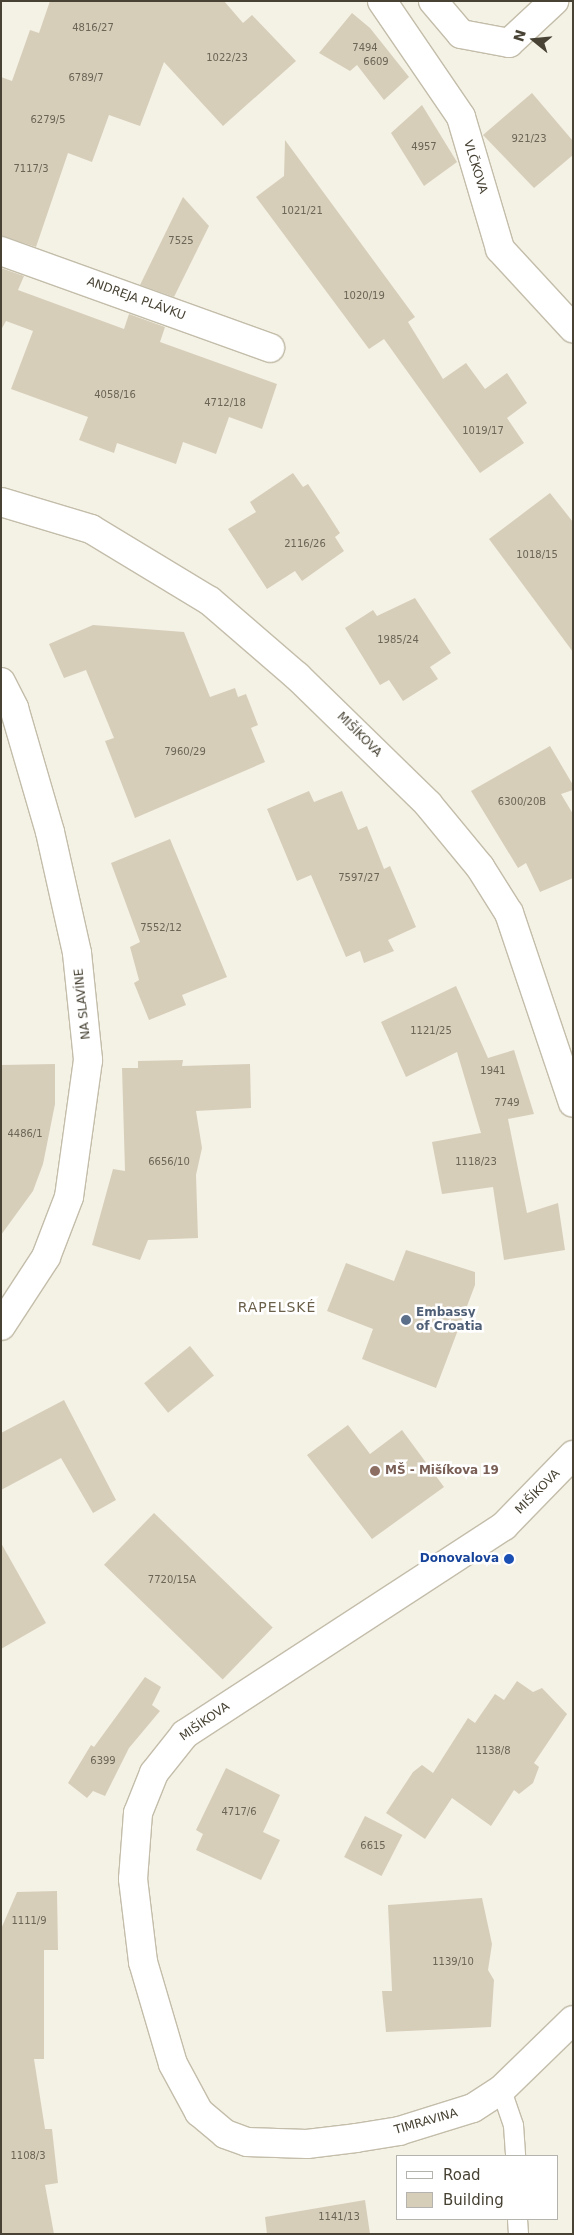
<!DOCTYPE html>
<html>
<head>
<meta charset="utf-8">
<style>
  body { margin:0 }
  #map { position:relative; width:574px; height:2235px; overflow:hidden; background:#f4f1e5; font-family:"DejaVu Sans",sans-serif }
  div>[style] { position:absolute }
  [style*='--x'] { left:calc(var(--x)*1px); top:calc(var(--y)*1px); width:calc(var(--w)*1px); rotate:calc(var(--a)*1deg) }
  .building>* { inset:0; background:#d7ceba; transform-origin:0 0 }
  .roads { filter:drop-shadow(1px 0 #c3bdaa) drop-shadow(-1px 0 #c3bdaa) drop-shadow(0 1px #c3bdaa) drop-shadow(0 -1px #c3bdaa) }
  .service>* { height:19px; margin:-9.5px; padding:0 9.5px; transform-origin:9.5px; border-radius:9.5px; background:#fff }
  .minor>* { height:28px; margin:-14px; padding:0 14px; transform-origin:14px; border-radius:14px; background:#fff }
  .dots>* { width:14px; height:14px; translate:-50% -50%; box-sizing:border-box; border:2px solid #fff; border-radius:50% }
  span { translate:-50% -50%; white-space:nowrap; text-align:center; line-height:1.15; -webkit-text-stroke:5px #fff; paint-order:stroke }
  .number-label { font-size:10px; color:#6b6556 }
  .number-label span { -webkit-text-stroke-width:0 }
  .street-label { font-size:12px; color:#474234 }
  .service-label { font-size:12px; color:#4e5e75; font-weight:700 }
  .left { translate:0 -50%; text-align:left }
  .education-label { font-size:12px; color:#785e54; font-weight:700 }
  .transit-label { font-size:12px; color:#164399; font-weight:700 }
  .right { translate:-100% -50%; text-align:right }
  .neighbourhood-label { font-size:14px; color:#6b614a; letter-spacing:1px }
  .frame { position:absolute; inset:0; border:2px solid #474234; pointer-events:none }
  .legend { position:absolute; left:396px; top:2155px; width:162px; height:65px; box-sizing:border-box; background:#fff; border:1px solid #b5b3ae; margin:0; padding:6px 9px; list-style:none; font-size:15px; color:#474234 }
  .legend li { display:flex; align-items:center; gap:10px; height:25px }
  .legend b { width:25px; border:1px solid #b5b3ae }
  .north { position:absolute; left:509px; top:15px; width:50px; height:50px; -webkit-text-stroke:4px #fff; paint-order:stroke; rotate:287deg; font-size:14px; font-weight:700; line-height:20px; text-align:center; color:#474234 }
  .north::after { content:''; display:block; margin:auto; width:18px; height:22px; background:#474234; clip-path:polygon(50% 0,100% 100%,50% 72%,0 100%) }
</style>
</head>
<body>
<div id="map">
  <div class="building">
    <i style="clip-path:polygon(50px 1px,224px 1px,243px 23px,252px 15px,296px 61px,223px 126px,164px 62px,140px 126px,109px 115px,92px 162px,68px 153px,36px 247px,1px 236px,1px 77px,12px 81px,30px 30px,39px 33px)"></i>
    <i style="clip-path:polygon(352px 13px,370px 28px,409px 77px,384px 100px,357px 65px,350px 71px,319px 53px)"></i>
    <i style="clip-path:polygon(532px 93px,573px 141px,573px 155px,534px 188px,483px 135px)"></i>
    <i style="clip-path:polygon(422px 105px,457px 162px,424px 186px,391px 133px)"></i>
    <i style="clip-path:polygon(285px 140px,415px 317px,408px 322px,443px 379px,466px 363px,485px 389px,507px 373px,527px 403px,507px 418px,524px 443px,480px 473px,384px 339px,369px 349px,256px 197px,284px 176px)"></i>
    <i style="clip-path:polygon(183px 197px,209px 226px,174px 297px,140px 285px)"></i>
    <i style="clip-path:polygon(1px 268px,24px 276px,18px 290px,124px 329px,129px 314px,165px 327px,160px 342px,277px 384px,262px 429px,229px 417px,216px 454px,183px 442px,176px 464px,117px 443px,114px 453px,79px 440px,88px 417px,11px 389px,33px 331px,6px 321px,1px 330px)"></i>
    <i style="clip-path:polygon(293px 473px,303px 487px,308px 484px,324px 508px,340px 533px,335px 537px,344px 551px,302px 581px,295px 571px,267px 589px,228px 529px,256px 512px,250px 502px)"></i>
    <i style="clip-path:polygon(550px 493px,573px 522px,573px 652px,489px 539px)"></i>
    <i style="clip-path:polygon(415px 598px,451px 653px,430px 667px,438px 679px,403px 701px,389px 680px,380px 685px,345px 628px,373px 610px,377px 616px)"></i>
    <i style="clip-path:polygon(93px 625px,184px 632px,210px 697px,235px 688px,238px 697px,246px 694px,258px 725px,251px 728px,265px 762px,135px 818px,105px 741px,114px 738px,86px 670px,64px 678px,49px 644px)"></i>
    <i style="clip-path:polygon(550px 746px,573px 785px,573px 790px,561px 794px,573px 814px,573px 878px,540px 892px,526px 863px,518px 868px,471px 791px)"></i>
    <i style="clip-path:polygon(309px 791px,314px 802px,342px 791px,358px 830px,367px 826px,384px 869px,390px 866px,416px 927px,388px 940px,394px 951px,364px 963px,360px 951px,346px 957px,311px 875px,297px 881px,267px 809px)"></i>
    <i style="clip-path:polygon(170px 839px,227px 977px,182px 995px,186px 1005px,149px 1020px,134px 983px,139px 980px,130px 947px,140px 942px,111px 863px)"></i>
    <i style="clip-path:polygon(456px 986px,488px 1058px,514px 1050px,534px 1114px,508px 1119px,527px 1213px,558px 1203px,565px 1250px,504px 1260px,493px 1187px,442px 1194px,432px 1142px,481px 1133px,457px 1052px,406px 1077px,381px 1022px)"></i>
    <i style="clip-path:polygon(183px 1060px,182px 1066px,250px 1064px,251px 1108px,196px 1111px,202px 1148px,196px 1175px,198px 1238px,148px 1240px,140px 1260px,92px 1245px,113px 1169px,125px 1171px,122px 1068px,138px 1068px,138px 1061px)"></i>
    <i style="clip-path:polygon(55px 1064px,55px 1104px,43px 1164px,33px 1191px,1px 1235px,1px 1065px)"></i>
    <i style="clip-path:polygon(406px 1250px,475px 1272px,475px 1285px,436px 1388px,362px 1359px,373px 1329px,327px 1311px,346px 1263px,394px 1281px)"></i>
    <i style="left:190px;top:1346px;width:38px;height:59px;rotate:51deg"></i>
    <i style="clip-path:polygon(64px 1400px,116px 1500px,93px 1513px,61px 1458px,1px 1490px,1px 1433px)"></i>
    <i style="clip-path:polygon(348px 1425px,370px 1454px,402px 1430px,444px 1487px,372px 1539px,307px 1455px)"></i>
    <i style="left:154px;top:1513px;width:165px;height:72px;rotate:44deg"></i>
    <i style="clip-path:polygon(1px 1543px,46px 1623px,1px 1649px)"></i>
    <i style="clip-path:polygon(145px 1677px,161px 1687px,152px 1705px,160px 1711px,129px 1748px,105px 1796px,93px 1791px,87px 1798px,68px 1783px,91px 1745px,94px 1747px)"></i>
    <i style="clip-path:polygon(517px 1681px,533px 1692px,542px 1688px,567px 1714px,534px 1763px,539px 1767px,533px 1783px,519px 1794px,514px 1790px,491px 1826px,452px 1798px,425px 1839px,386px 1813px,413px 1772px,422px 1765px,433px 1773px,468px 1718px,475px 1723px,495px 1694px,504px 1700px)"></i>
    <i style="clip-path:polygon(226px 1768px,280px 1795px,263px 1832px,280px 1840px,261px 1880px,196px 1850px,203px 1834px,196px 1830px)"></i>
    <i style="left:365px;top:1816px;width:42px;height:46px;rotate:27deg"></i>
    <i style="clip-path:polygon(57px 1891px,58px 1950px,44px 1950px,44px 2059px,34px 2059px,45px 2129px,52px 2129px,58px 2183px,45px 2185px,54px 2234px,1px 2234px,1px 1929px,17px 1892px)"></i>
    <i style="clip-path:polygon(482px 1898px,492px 1944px,488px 1970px,494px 1980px,491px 2027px,386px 2032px,382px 1991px,392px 1991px,388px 1905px)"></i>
    <i style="clip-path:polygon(365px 2200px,370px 2234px,267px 2234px,265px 2217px)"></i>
  </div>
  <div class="roads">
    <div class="service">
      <i style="--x:501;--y:2090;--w:37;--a:71"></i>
      <i style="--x:513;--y:2125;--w:31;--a:86"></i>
      <i style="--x:517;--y:2219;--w:15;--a:86"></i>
    </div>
    <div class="minor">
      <i style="--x:382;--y:1;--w:140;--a:55.7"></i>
      <i style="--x:461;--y:117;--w:138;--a:73.5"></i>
      <i style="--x:500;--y:249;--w:108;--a:47.3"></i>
      <i style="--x:433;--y:1;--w:43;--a:49.7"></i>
      <i style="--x:461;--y:34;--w:49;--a:10.6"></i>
      <i style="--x:509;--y:43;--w:62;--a:-43"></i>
      <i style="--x:1;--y:251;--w:286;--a:19.8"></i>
      <i style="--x:1;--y:502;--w:94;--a:16.7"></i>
      <i style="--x:91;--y:529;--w:139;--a:31.2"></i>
      <i style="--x:210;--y:601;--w:115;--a:40.8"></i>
      <i style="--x:297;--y:676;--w:183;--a:44.3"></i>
      <i style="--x:428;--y:804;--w:82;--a:50.5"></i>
      <i style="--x:480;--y:867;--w:54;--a:57.8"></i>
      <i style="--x:509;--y:913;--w:200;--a:71.4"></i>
      <i style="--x:1;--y:682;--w:29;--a:63"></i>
      <i style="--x:14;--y:708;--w:129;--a:73.8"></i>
      <i style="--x:50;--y:832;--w:124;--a:77.4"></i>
      <i style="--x:77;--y:953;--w:108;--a:84.1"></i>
      <i style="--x:88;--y:1060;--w:138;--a:97.9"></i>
      <i style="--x:69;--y:1197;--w:64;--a:111"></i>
      <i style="--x:46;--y:1257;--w:82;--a:123.1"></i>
      <i style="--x:573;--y:1455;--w:99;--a:134.2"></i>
      <i style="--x:504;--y:1526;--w:381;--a:146.9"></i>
      <i style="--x:185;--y:1734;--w:50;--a:128.5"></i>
      <i style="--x:154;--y:1773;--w:43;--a:111.8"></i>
      <i style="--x:138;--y:1813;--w:66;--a:94.3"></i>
      <i style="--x:133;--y:1879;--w:84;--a:83.1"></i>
      <i style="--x:143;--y:1962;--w:106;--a:73.6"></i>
      <i style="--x:173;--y:2064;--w:55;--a:61.6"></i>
      <i style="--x:199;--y:2112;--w:34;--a:40"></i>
      <i style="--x:225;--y:2134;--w:23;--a:20"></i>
      <i style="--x:247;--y:2142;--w:60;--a:1.9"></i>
      <i style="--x:307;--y:2144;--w:49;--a:-7"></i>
      <i style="--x:356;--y:2138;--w:44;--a:-9.2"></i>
      <i style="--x:399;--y:2131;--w:77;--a:-17.3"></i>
      <i style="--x:473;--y:2108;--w:33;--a:-33"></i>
      <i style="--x:501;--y:2090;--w:100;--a:-44.2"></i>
    </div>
  </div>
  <div class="dots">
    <i style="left:406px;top:1320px;background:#5c6f8a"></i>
    <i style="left:375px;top:1471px;background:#8d6e63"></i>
    <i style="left:509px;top:1559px;background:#1a4fb4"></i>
  </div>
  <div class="number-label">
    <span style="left:93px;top:28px">4816/27</span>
    <span style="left:365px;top:48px">7494</span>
    <span style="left:227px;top:58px">1022/23</span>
    <span style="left:376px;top:62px">6609</span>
    <span style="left:86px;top:78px">6789/7</span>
    <span style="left:48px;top:120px">6279/5</span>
    <span style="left:529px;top:139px">921/23</span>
    <span style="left:424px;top:147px">4957</span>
    <span style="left:31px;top:169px">7117/3</span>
    <span style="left:302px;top:211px">1021/21</span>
    <span style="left:181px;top:241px">7525</span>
    <span style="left:364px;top:296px">1020/19</span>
    <span style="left:115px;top:395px">4058/16</span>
    <span style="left:225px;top:403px">4712/18</span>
    <span style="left:483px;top:431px">1019/17</span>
    <span style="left:305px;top:544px">2116/26</span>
    <span style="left:537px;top:555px">1018/15</span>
    <span style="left:398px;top:640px">1985/24</span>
    <span style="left:185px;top:752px">7960/29</span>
    <span style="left:522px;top:802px">6300/20B</span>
    <span style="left:359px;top:878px">7597/27</span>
    <span style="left:161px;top:928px">7552/12</span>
    <span style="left:431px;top:1031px">1121/25</span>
    <span style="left:493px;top:1071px">1941</span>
    <span style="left:507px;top:1103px">7749</span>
    <span style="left:25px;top:1134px">4486/1</span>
    <span style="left:169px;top:1162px">6656/10</span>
    <span style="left:476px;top:1162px">1118/23</span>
    <span style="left:172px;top:1580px">7720/15A</span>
    <span style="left:493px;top:1751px">1138/8</span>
    <span style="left:103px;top:1761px">6399</span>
    <span style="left:239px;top:1812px">4717/6</span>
    <span style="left:373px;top:1846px">6615</span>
    <span style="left:29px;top:1921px">1111/9</span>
    <span style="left:453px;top:1962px">1139/10</span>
    <span style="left:28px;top:2156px">1108/3</span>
    <span style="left:339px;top:2217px">1141/13</span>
  </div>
  <div class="street-label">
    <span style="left:475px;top:167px;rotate:73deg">VLČKOVA</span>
    <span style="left:136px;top:299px;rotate:20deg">ANDREJA PLÁVKU</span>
    <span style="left:359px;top:735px;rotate:45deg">MIŠÍKOVA</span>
    <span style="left:83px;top:1004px;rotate:-96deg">NA SLAVÍNE</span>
    <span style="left:538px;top:1492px;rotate:-45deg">MIŠÍKOVA</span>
    <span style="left:205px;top:1722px;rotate:-35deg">MIŠÍKOVA</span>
    <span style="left:426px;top:2122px;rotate:-16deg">TIMRAVINA</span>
  </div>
  <div class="service-label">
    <span class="left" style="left:416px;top:1320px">Embassy<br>of Croatia</span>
  </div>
  <div class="education-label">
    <span class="left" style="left:385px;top:1471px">MŠ - Mišíkova 19</span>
  </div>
  <div class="transit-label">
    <span class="right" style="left:499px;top:1559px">Donovalova</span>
  </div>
  <div class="neighbourhood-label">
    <span style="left:277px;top:1307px">RAPELSKÉ</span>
  </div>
  <div class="frame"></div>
  <ul class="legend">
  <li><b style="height:6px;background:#fff"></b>Road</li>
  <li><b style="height:14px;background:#d7ceba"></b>Building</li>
  </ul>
  <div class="north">N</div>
</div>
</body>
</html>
